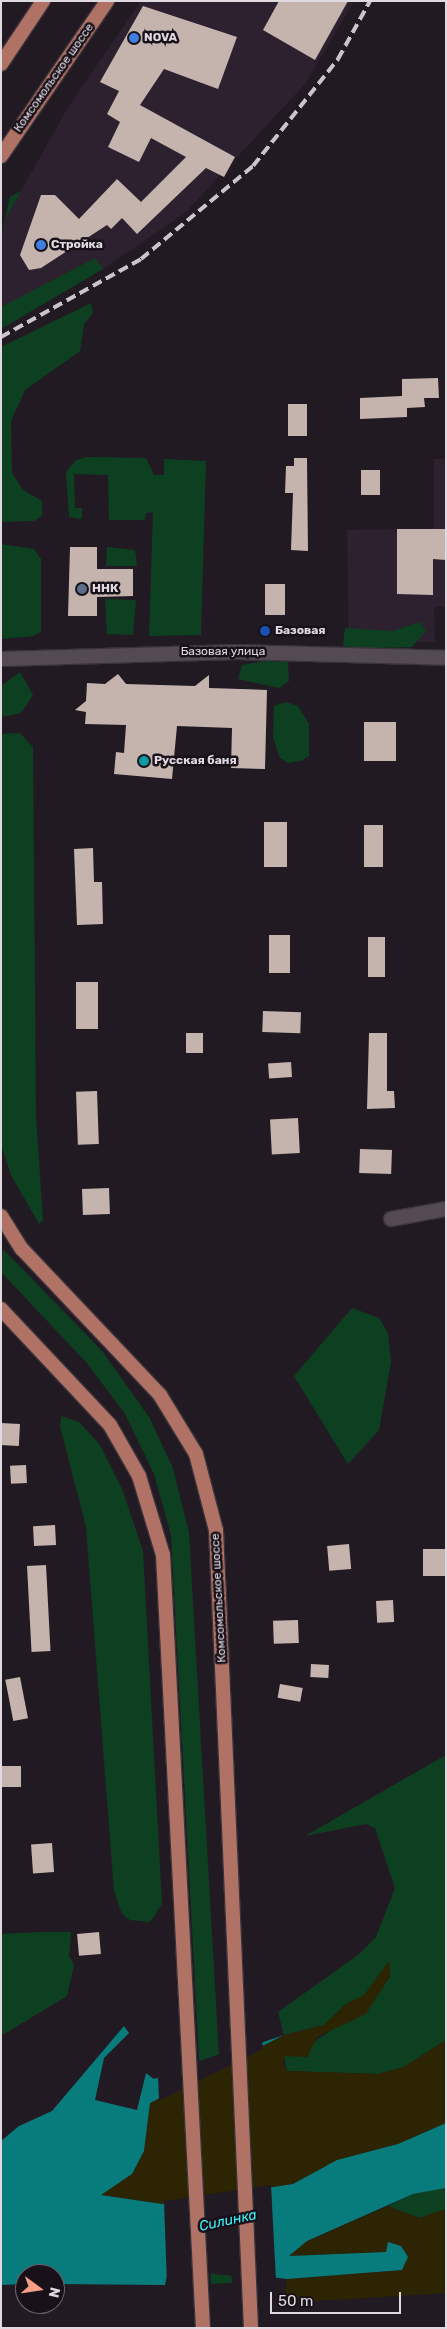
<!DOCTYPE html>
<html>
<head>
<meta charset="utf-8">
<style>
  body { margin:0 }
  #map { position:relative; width:447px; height:2329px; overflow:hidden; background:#221a23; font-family:Rubik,sans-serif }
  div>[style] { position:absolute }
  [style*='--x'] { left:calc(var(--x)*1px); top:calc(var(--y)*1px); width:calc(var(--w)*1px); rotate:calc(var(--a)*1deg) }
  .built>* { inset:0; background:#2e212f }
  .green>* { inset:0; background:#0d4021 }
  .sand>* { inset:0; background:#2c2403 }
  .water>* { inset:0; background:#087b7c }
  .pier>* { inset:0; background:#221a23 }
  .building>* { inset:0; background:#c4b4ad; transform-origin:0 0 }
  .roads { filter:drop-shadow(1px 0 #3a343b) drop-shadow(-1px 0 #3a343b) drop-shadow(0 1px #3a343b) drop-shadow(0 -1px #3a343b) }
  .minor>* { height:14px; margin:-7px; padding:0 7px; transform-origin:7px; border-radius:7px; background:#534a54 }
  .primary>* { height:14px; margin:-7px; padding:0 7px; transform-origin:7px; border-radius:7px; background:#b07265 }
  .rail>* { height:4px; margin-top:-2px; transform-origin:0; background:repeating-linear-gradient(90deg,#cbc5cb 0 10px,transparent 0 15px) }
  .dots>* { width:14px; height:14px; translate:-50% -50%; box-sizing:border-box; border:2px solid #19111a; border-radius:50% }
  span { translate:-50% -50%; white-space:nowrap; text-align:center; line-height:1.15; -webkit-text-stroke:5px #19111a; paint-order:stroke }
  .poi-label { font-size:12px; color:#e0dae0; font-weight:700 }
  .left { translate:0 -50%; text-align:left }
  .street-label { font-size:12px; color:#e0dae0 }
  .water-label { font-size:14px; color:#3bf5f8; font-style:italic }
  .frame { position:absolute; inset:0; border:2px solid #e0dae0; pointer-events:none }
  .north { position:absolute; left:15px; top:2264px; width:50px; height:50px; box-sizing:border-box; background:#19111a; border:1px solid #696169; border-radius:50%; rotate:104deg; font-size:14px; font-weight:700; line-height:20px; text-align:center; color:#e0dae0 }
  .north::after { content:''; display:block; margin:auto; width:18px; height:22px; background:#f39f84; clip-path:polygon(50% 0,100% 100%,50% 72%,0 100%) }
  .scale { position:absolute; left:270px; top:2292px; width:131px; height:22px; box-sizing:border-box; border:2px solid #e0dae0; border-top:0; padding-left:6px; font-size:15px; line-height:18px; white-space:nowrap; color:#e0dae0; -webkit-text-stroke:4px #19111a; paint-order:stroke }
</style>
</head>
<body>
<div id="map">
  <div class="built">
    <i style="clip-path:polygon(141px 1px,354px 1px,305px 84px,185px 213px,103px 269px,95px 258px,2px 308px,1px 237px,6px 218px,67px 109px)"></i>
    <i style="clip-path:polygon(434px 459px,446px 459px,446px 606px,434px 607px,435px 642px,349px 644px,347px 530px,434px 529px)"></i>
  </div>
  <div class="green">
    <i style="clip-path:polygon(21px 191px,6px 218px,1px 237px,10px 197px)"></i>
    <i style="clip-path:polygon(95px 258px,103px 269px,1px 329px,1px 307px)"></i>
    <i style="clip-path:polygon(91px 303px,93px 313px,84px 324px,80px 351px,25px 390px,11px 421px,12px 473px,23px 490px,42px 501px,42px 516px,34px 521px,1px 522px,1px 347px)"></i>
    <i style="clip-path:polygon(86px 457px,146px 458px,154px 475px,164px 475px,164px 459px,206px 461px,201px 635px,149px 636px,153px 512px,146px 513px,145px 520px,109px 520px,108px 475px,74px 474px,75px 508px,82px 508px,82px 519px,69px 517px,66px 472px,76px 460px)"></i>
    <i style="clip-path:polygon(1px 544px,34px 549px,41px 559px,41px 632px,33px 636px,1px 639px)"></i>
    <i style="clip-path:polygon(107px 547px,135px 550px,137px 566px,106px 566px)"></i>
    <i style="clip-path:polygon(105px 599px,136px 600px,133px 635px,107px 634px)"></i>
    <i style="clip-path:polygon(420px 622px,426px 631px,412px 647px,347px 649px,343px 645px,345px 628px,393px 631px)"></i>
    <i style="clip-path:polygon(264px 661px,288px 662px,289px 681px,279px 688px,238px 679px,242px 665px)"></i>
    <i style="clip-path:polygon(20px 672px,33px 695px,21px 713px,1px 717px,1px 686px)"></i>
    <i style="clip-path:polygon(286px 702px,298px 706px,309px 724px,309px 756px,301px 761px,288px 763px,280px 758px,273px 738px,274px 706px)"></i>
    <i style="clip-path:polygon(20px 733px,33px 747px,36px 1116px,43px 1220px,39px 1224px,11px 1175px,1px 1145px,1px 734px)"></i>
    <i style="clip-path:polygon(3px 1249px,102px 1351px,149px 1417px,173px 1468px,189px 1533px,232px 2283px,211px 2284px,171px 1535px,154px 1474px,125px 1414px,86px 1362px,1px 1272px)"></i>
    <i style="clip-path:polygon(352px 1308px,379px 1318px,388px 1333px,391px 1362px,379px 1430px,348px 1464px,294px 1376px)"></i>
    <i style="clip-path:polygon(61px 1416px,79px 1422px,100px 1445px,122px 1489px,143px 1551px,162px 1904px,150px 1922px,130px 1920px,122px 1914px,114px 1891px,86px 1527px,60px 1426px)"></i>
    <i style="clip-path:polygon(446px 1755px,446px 2040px,404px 2067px,378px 2074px,287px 2071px,284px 2056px,296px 2055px,344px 2021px,355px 2020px,390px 1977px,389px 1962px,364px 1996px,346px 2004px,324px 2025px,284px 2035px,278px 2012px,358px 1955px,376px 1937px,395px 1888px,375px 1828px,366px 1824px,305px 1836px)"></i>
    <i style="clip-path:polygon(41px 1932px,71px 1932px,69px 1956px,74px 1965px,67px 1996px,1px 2036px,1px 1934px)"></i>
    <i style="clip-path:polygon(446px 2188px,446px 2209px,419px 2218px,388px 2206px,413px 2194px)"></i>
  </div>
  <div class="sand">
    <i style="clip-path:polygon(389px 1961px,390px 1976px,366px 2014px,317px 2037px,307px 2057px,285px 2056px,283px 2063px,287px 2071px,378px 2074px,404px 2067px,446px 2040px,446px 2123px,398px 2144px,337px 2160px,293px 2184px,162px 2204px,100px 2195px,132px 2174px,144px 2151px,150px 2103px,284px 2035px,324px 2025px,346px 2004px,364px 1995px)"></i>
    <i style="clip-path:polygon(388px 2206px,419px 2218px,446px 2209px,446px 2293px,284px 2303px,287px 2279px,402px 2270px,388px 2243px,387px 2252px,288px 2256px,307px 2241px)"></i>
  </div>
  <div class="water">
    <i style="clip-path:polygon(124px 2026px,129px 2033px,104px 2058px,95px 2100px,137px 2110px,146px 2073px,154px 2079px,284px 2035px,150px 2103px,144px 2151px,132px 2174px,101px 2195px,162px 2204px,293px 2184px,337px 2160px,398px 2144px,446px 2123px,446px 2188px,413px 2194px,307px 2241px,289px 2256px,386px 2252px,388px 2242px,401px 2246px,408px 2257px,402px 2270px,287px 2279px,169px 2266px,165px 2285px,55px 2284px,55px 2274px,25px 2274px,25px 2284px,1px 2285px,1px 2141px,19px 2126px,52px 2111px)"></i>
  </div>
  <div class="pier">
    <i style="clip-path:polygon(262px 2040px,263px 2049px,159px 2101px,158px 2075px)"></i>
    <i style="clip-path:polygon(271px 2185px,276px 2281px,171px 2269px,167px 2286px,164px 2201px)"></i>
  </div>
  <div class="building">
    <i style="clip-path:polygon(279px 1px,348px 1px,315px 60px,263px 30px)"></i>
    <i style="clip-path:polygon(143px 6px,237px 37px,218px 89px,164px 69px,140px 105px,235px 157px,224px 177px,206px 168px,137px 234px,122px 218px,111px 229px,107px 225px,41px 268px,29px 270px,20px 255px,41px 195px,55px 195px,79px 219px,117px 179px,141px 202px,186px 157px,151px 138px,139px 162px,108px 147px,120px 122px,107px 114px,119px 91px,100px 82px)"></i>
    <i style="clip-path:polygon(438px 378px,439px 398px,424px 398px,425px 407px,407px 408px,407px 417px,360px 419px,360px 398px,402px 396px,402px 379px)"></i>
    <i style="left:288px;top:404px;width:19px;height:32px"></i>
    <i style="clip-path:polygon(294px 458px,307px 458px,308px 551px,291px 550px,293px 493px,285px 493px,286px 466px,294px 466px)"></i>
    <i style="left:361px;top:470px;width:19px;height:25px"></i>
    <i style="clip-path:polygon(397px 529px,446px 529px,446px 560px,433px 559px,433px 595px,397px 594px)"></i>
    <i style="clip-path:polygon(70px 547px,97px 547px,97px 569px,133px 569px,133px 596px,97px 597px,97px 616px,68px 616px)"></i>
    <i style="left:265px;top:584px;width:20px;height:31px"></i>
    <i style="clip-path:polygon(118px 674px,126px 684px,195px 686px,209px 675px,209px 688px,267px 690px,265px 769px,231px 768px,232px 728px,177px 726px,172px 779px,114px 774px,116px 752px,124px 753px,126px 725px,85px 724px,86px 712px,75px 710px,86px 701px,87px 683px,105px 684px)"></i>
    <i style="left:364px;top:722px;width:32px;height:39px"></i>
    <i style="left:264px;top:822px;width:23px;height:45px"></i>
    <i style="left:364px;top:825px;width:19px;height:42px"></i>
    <i style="clip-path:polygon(93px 848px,94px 882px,102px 882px,103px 924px,77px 925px,74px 849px)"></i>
    <i style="left:269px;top:935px;width:21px;height:38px"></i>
    <i style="left:368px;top:937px;width:17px;height:40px"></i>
    <i style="left:76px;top:982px;width:22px;height:47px"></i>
    <i style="left:263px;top:1011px;width:38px;height:21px;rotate:2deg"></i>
    <i style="left:186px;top:1033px;width:17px;height:20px"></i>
    <i style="clip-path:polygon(369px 1033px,387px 1033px,387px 1091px,394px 1091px,395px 1108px,367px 1109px)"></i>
    <i style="left:291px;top:1062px;width:15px;height:23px;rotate:86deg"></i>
    <i style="left:97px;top:1091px;width:53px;height:21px;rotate:88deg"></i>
    <i style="left:298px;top:1118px;width:35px;height:28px;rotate:87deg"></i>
    <i style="left:360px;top:1149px;width:32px;height:24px;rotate:2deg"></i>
    <i style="left:109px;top:1188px;width:26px;height:27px;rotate:88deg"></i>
    <i style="left:1px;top:1423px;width:19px;height:22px;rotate:3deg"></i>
    <i style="left:26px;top:1465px;width:18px;height:16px;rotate:87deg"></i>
    <i style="left:55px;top:1525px;width:20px;height:22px;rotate:87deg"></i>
    <i style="left:349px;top:1544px;width:25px;height:22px;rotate:85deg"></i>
    <i style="left:423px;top:1549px;width:23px;height:27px"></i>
    <i style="left:46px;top:1565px;width:86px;height:19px;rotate:87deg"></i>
    <i style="left:393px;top:1600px;width:22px;height:17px;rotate:87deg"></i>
    <i style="left:298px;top:1620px;width:23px;height:25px;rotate:88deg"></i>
    <i style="left:311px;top:1664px;width:18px;height:13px;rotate:3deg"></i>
    <i style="left:20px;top:1677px;width:42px;height:15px;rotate:79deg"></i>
    <i style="left:280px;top:1684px;width:23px;height:14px;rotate:10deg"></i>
    <i style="left:1px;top:1766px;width:20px;height:21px"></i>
    <i style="left:52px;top:1843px;width:29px;height:21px;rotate:86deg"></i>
    <i style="left:99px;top:1932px;width:22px;height:22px;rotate:85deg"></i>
  </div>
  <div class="roads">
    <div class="minor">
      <i style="--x:1;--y:659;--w:235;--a:-1.7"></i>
      <i style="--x:236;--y:652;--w:210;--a:1.6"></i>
      <i style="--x:391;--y:1219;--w:56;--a:-10.3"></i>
    </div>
    <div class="primary">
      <i style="--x:1;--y:64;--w:76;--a:-56.3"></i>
      <i style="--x:1;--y:156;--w:188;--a:-55.6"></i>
      <i style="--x:1;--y:1216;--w:39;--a:58"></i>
      <i style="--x:22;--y:1249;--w:201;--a:46.6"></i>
      <i style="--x:160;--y:1395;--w:69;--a:58.6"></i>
      <i style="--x:196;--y:1454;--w:79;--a:75.3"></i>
      <i style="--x:216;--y:1530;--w:799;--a:87.49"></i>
      <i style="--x:1;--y:1309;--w:159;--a:46.8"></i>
      <i style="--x:110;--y:1425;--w:59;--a:60.4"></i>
      <i style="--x:139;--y:1476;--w:83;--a:73.1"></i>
      <i style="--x:163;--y:1555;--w:774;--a:87.04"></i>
    </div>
  </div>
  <div class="rail">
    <i style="--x:1;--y:337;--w:160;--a:-29.1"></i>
    <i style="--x:141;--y:259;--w:146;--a:-39.7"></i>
    <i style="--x:253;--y:166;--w:137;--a:-51.5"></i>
    <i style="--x:338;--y:59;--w:66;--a:-61.1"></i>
  </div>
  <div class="dots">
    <i style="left:134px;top:38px;background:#3f7fe0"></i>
    <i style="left:41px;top:245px;background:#3f7fe0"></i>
    <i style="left:82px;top:589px;background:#5c6f8a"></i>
    <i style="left:265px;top:631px;background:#1a4fb4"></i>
    <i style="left:144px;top:761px;background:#0f9aa8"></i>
  </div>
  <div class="poi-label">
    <span class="left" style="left:144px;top:38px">NOVA</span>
    <span class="left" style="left:51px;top:245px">Стройка</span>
    <span class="left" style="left:92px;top:589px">ННК</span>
    <span class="left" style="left:275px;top:631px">Базовая</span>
    <span class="left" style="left:154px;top:761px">Русская баня</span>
  </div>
  <div class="street-label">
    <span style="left:54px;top:78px;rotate:-55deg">Комсомольское шоссе</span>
    <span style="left:223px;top:652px">Базовая улица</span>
    <span style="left:219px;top:1598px;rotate:-93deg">Комсомольское шоссе</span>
  </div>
  <div class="water-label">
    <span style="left:228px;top:2221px;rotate:-12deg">Силинка</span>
  </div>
  <div class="frame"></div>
  <div class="north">N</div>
  <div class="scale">50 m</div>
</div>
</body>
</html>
